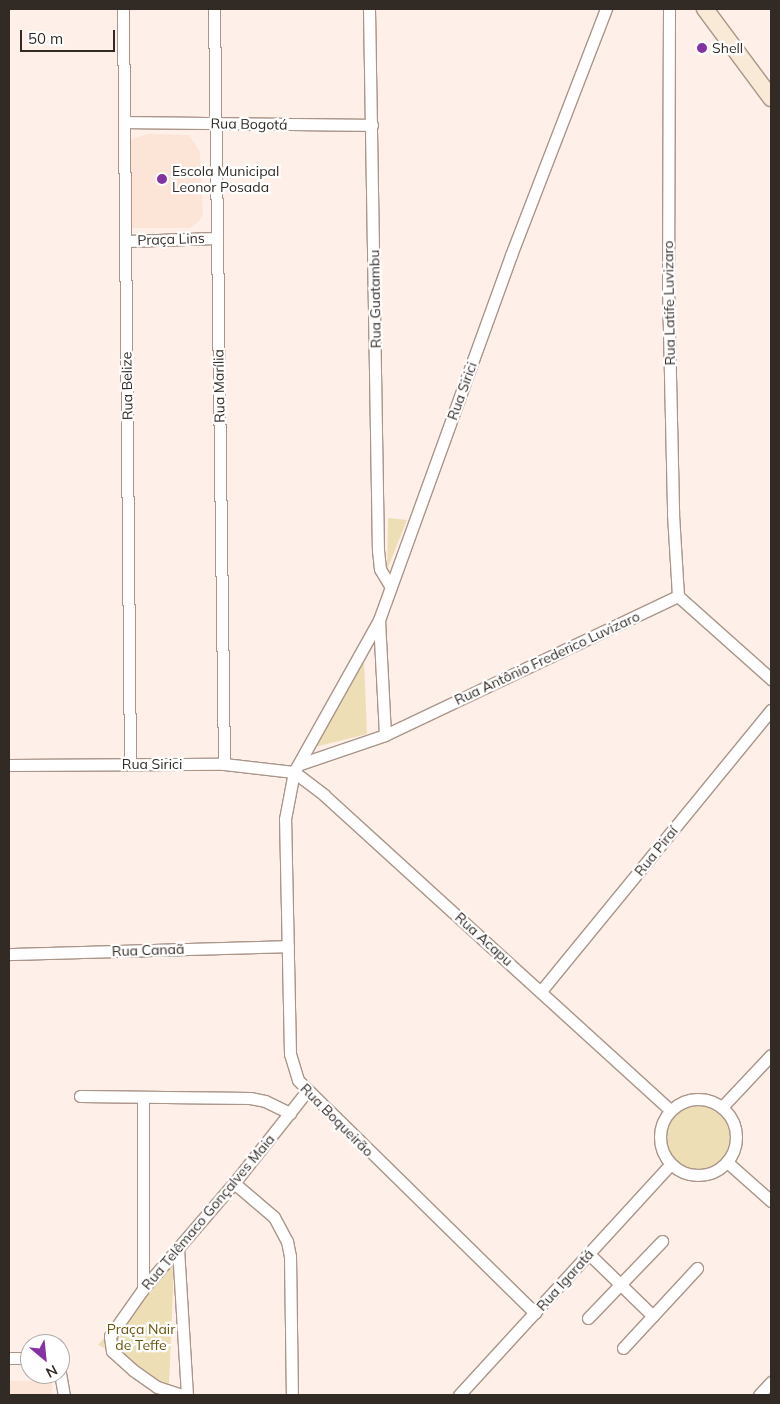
<!DOCTYPE html>
<html>
<head>
<meta charset="utf-8">
<style>
  body { margin:0 }
  #map { position:relative; width:780px; height:1404px; overflow:hidden; background:#fef0e8; font-family:Mulish,sans-serif }
  div>[style] { position:absolute }
  [style*='--x'] { left:calc(var(--x)*1px); top:calc(var(--y)*1px); width:calc(var(--w)*1px); rotate:calc(var(--a)*1deg) }
  .built>* { inset:0; background:#fce4d6; transform-origin:0 0 }
  .green>* { inset:0; background:#eddeb5 }
  .round { border-radius:50% }
  .roads { filter:drop-shadow(1px 0 #aa9589) drop-shadow(-1px 0 #aa9589) drop-shadow(0 1px #aa9589) drop-shadow(0 -1px #aa9589) }
  .minor>* { height:11px; margin:-5.5px; padding:0 5.5px; transform-origin:5.5px; border-radius:5.5px; background:#fff }
  .minor>.ring { margin:-5.5px; padding:0; box-sizing:content-box; background:none; border:11px solid #fff; border-radius:50% }
  .secondary>* { height:16px; margin:-8px; padding:0 8px; transform-origin:8px; border-radius:8px; background:#f9ead8 }
  .dots>* { width:14px; height:14px; translate:-50% -50%; box-sizing:border-box; border:2px solid #fff; border-radius:50% }
  span { translate:-50% -50%; white-space:nowrap; text-align:center; line-height:1.15; -webkit-text-stroke:4.5px #fff; paint-order:stroke }
  .poi-label { font-size:14px; color:#322a25 }
  .left { translate:0 -50%; text-align:left }
  .street-label { font-size:14px; color:#322a25 }
  .park-label { font-size:14px; color:#6b540b }
  .frame { position:absolute; inset:0; border:10px solid #322a25; pointer-events:none }
  .north { position:absolute; left:20px; top:1334px; width:50px; height:50px; box-sizing:border-box; background:#fff; border:1px solid #adaaa8; border-radius:50%; rotate:152deg; font-size:14px; font-weight:700; line-height:20px; text-align:center; color:#322a25 }
  .north::after { content:''; display:block; margin:auto; width:18px; height:22px; background:#8432a1; clip-path:polygon(50% 0,100% 100%,50% 72%,0 100%) }
  .scale { position:absolute; left:20px; top:30px; width:95px; height:22px; box-sizing:border-box; border:2px solid #322a25; border-top:0; padding-left:6px; font-size:15px; line-height:18px; white-space:nowrap; color:#322a25; -webkit-text-stroke:4px #fff; paint-order:stroke }
</style>
</head>
<body>
<div id="map">
  <div class="built">
    <i style="clip-path:polygon(147px 134px,189px 135px,200px 152px,203px 214px,199px 221px,190px 228px,127px 228px,125px 142px)"></i>
    <i style="left:9px;top:1381px;width:43px;height:14px"></i>
  </div>
  <div class="green">
    <i style="clip-path:polygon(388px 518px,407px 520px,387px 570px)"></i>
    <i style="clip-path:polygon(364px 660px,367px 734px,311px 748px)"></i>
    <i class="round" style="left:666px;top:1106px;width:64px;height:64px"></i>
    <i style="clip-path:polygon(166px 1264px,174px 1267px,169px 1385px,154px 1383px,111px 1351px,98px 1345px)"></i>
  </div>
  <div class="roads">
    <div class="minor">
      <i style="--x:123;--y:9;--w:754;--a:89.47"></i>
      <i style="--x:214;--y:9;--w:755;--a:89.24"></i>
      <i style="--x:369;--y:9;--w:541;--a:89.05"></i>
      <i style="--x:378;--y:550;--w:19;--a:84"></i>
      <i style="--x:380;--y:569;--w:21;--a:59"></i>
      <i style="--x:669;--y:9;--w:278;--a:90.2"></i>
      <i style="--x:668;--y:287;--w:227;--a:88.7"></i>
      <i style="--x:673;--y:514;--w:82;--a:86.5"></i>
      <i style="--x:127;--y:122;--w:245;--a:0.7"></i>
      <i style="--x:126;--y:241;--w:91;--a:-1.9"></i>
      <i style="--x:678;--y:596;--w:125;--a:41.7"></i>
      <i style="--x:379;--y:620;--w:115;--a:87"></i>
      <i style="--x:300;--y:764;--w:90;--a:-18.8"></i>
      <i style="--x:385;--y:735;--w:324;--a:-25.4"></i>
      <i style="--x:9;--y:765;--w:215;--a:-0.3"></i>
      <i style="--x:224;--y:764;--w:70;--a:6.5"></i>
      <i style="--x:294;--y:772;--w:38;--a:37"></i>
      <i style="--x:324;--y:795;--w:468;--a:42.3"></i>
      <i style="--x:9;--y:954;--w:279;--a:-1.6"></i>
      <i style="--x:541;--y:991;--w:363;--a:-50.7"></i>
      <i style="--x:80;--y:1096;--w:170;--a:0.7"></i>
      <i style="--x:250;--y:1098;--w:15;--a:11"></i>
      <i style="--x:265;--y:1101;--w:28;--a:26"></i>
      <i class="ring" style="left:660px;top:1099px;width:65px;height:65px"></i>
      <i style="--x:722;--y:1107;--w:71;--a:-46.7"></i>
      <i style="--x:727;--y:1162;--w:59;--a:41.6"></i>
      <i style="--x:234;--y:1183;--w:52;--a:40.4"></i>
      <i style="--x:274;--y:1217;--w:27;--a:62"></i>
      <i style="--x:287;--y:1241;--w:15;--a:79"></i>
      <i style="--x:290;--y:1256;--w:139;--a:89.2"></i>
      <i style="--x:178;--y:1248;--w:147;--a:86.5"></i>
      <i style="--x:589;--y:1254;--w:89;--a:44.1"></i>
      <i style="--x:143;--y:1289;--w:192;--a:-90"></i>
      <i style="--x:535;--y:1313;--w:332;--a:-135.5"></i>
      <i style="--x:298;--y:1080;--w:27;--a:-107"></i>
      <i style="--x:290;--y:1054;--w:235;--a:-91.2"></i>
      <i style="--x:285;--y:819;--w:48;--a:-79.2"></i>
      <i style="--x:294;--y:772;--w:174;--a:-60.8"></i>
      <i style="--x:379;--y:620;--w:388;--a:-70.1"></i>
      <i style="--x:511;--y:255;--w:264;--a:-68.9"></i>
      <i style="--x:588;--y:1318;--w:107;--a:-46.1"></i>
      <i style="--x:623;--y:1348;--w:109;--a:-47.2"></i>
      <i style="--x:9;--y:1358;--w:21;--a:0"></i>
      <i style="--x:60;--y:1373;--w:22;--a:80"></i>
      <i style="--x:182;--y:1395;--w:26;--a:-162"></i>
      <i style="--x:157;--y:1387;--w:29;--a:-145"></i>
      <i style="--x:133;--y:1370;--w:28;--a:-138"></i>
      <i style="--x:112;--y:1351;--w:15;--a:-98"></i>
      <i style="--x:110;--y:1336;--w:57;--a:-54.9"></i>
      <i style="--x:143;--y:1289;--w:140;--a:-49.4"></i>
      <i style="--x:234;--y:1183;--w:117;--a:-51.6"></i>
      <i style="--x:459;--y:1395;--w:312;--a:-47.5"></i>
      <i style="--x:759;--y:1395;--w:18;--a:-47"></i>
    </div>
    <div class="secondary">
      <i style="--x:705;--y:9;--w:111;--a:53.4"></i>
    </div>
  </div>
  <div class="dots">
    <i style="left:702px;top:48px;background:#8432a1"></i>
    <i style="left:162px;top:179px;background:#8432a1"></i>
  </div>
  <div class="poi-label">
    <span class="left" style="left:712px;top:48px">Shell</span>
    <span class="left" style="left:172px;top:179px">Escola Municipal<br>Leonor Posada</span>
  </div>
  <div class="street-label">
    <span style="left:249px;top:124px;rotate:1deg">Rua Bogotá</span>
    <span style="left:171px;top:239px;rotate:-2deg">Praça Lins</span>
    <span style="left:375px;top:299px;rotate:-91deg">Rua Guatambu</span>
    <span style="left:669px;top:303px;rotate:-91deg">Rua Latife Luvizaro</span>
    <span style="left:127px;top:386px;rotate:-91deg">Rua Belize</span>
    <span style="left:219px;top:386px;rotate:-91deg">Rua Marília</span>
    <span style="left:462px;top:391px;rotate:-70deg">Rua Sirici</span>
    <span style="left:547px;top:658px;rotate:-25deg">Rua Antônio Frederico Luvizaro</span>
    <span style="left:152px;top:764px">Rua Sirici</span>
    <span style="left:656px;top:851px;rotate:-51deg">Rua Piraí</span>
    <span style="left:484px;top:939px;rotate:42deg">Rua Acapu</span>
    <span style="left:148px;top:950px;rotate:-2deg">Rua Canaã</span>
    <span style="left:337px;top:1120px;rotate:45deg">Rua Boqueirão</span>
    <span style="left:208px;top:1212px;rotate:-50deg">Rua Telêmaco Gonçalves Maia</span>
    <span style="left:565px;top:1280px;rotate:-48deg">Rua Igaratá</span>
  </div>
  <div class="park-label">
    <span style="left:141px;top:1337px">Praça Nair<br>de Teffe</span>
  </div>
  <div class="frame"></div>
  <div class="north">N</div>
  <div class="scale">50 m</div>
</div>
</body>
</html>
